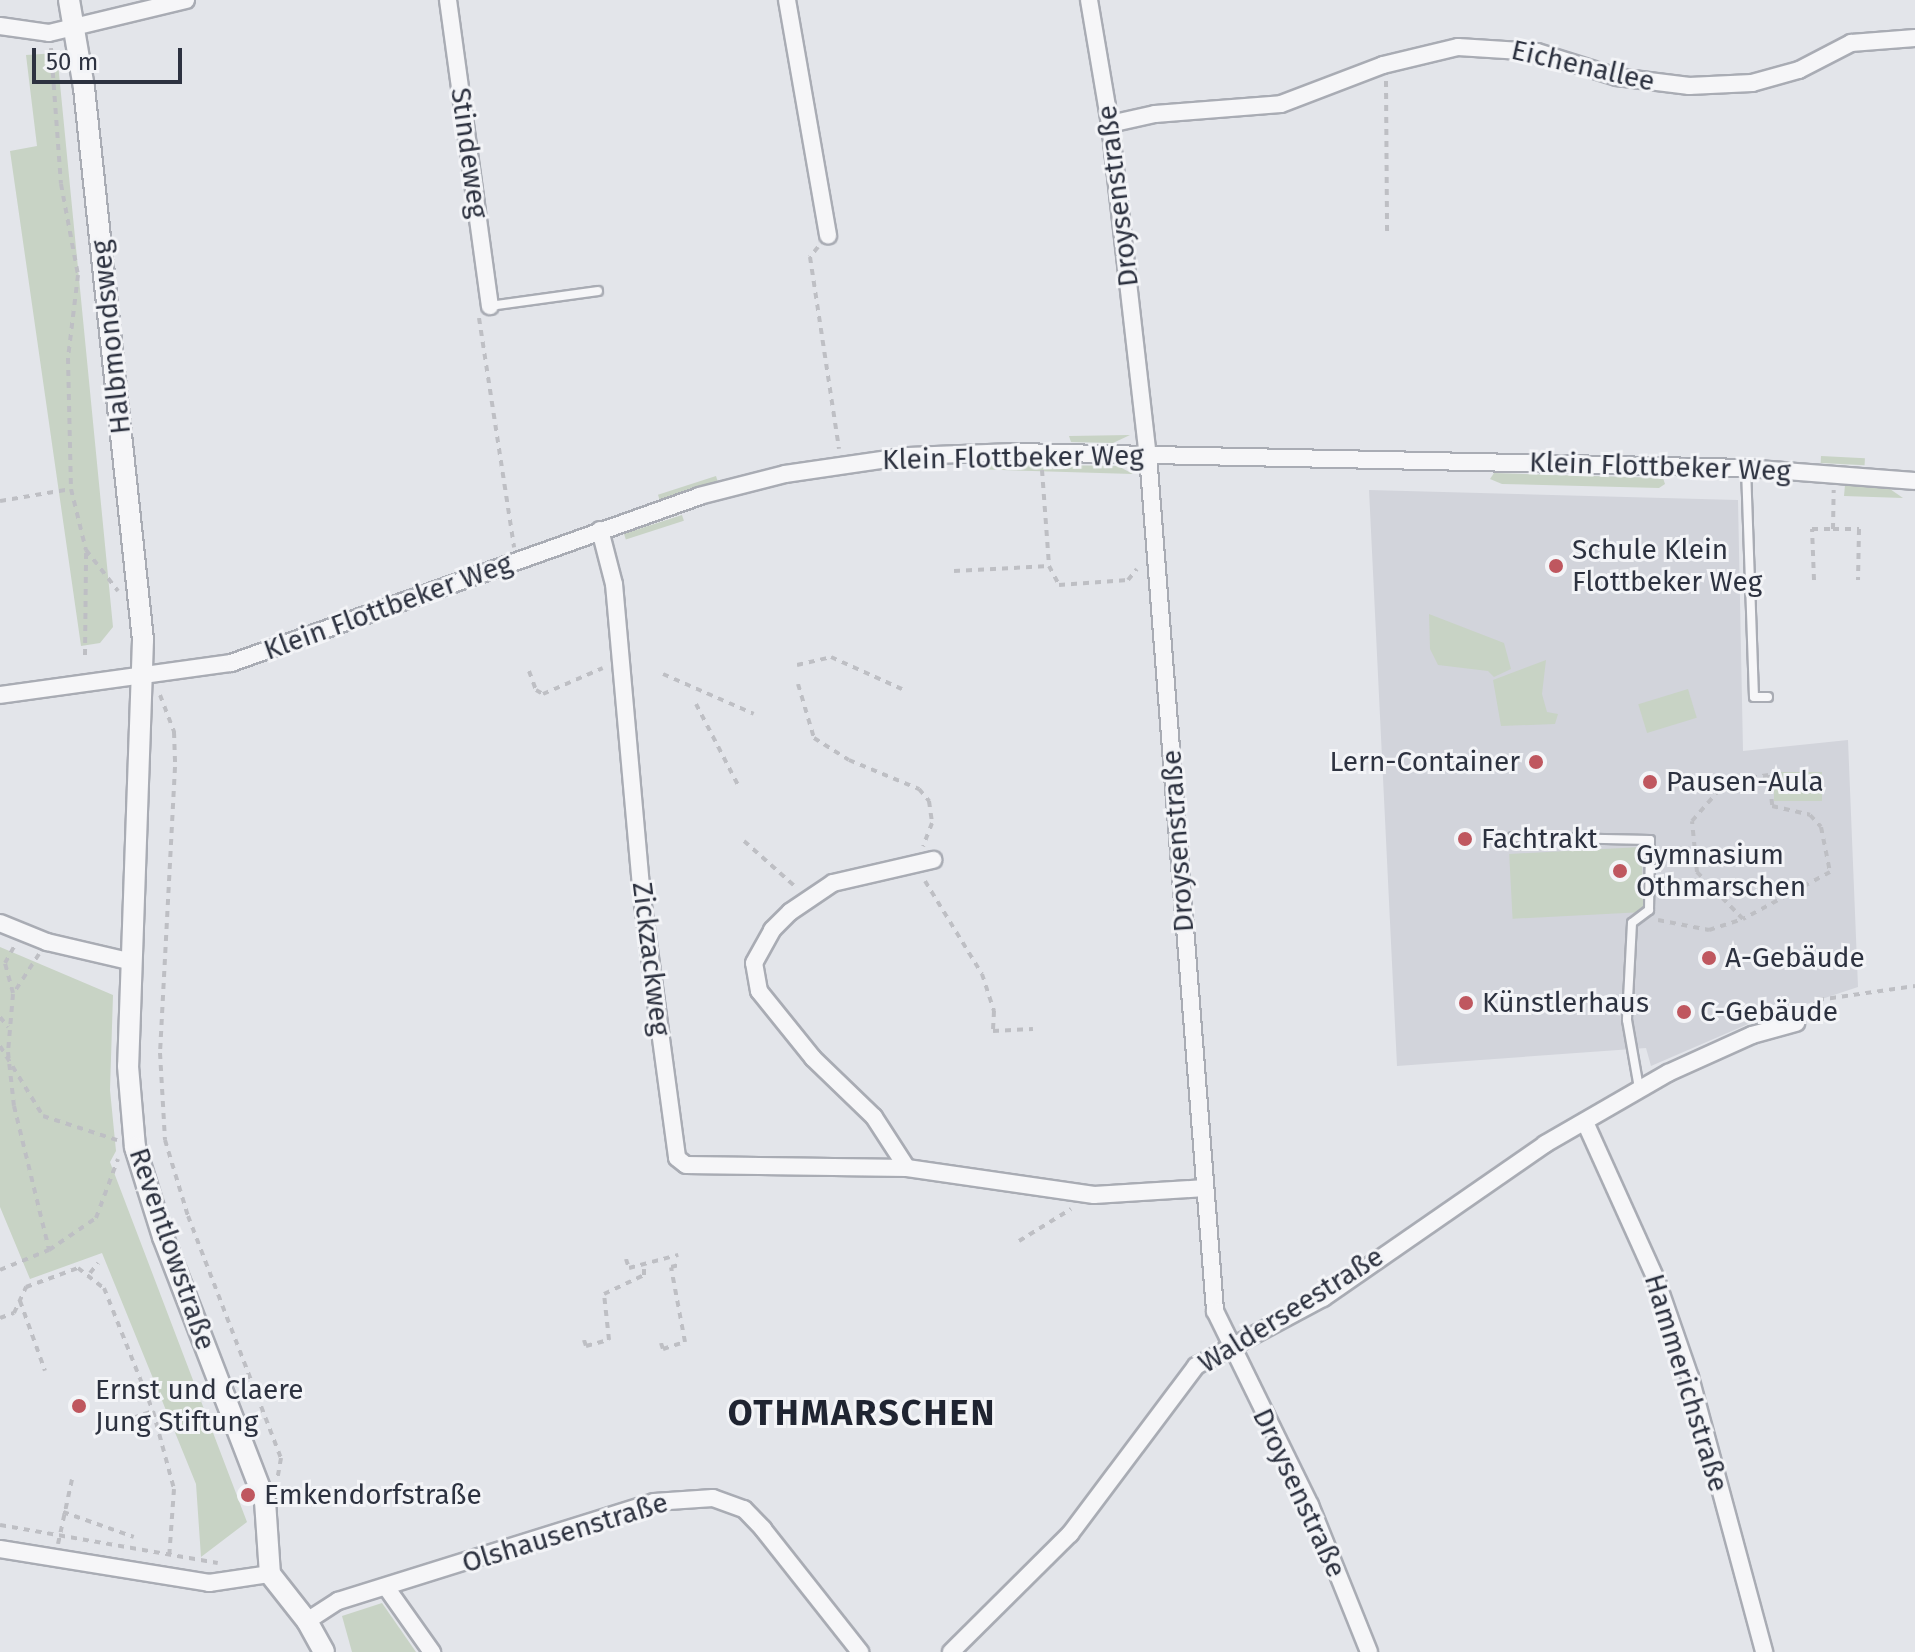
<!DOCTYPE html>
<html>
<head>
<meta charset="utf-8">
<style>
  body { margin:0 }
  #map { position:relative; width:1915px; height:1652px; overflow:hidden; background:#e3e5ea; font-family:"Fira Sans",sans-serif }
  div>[style] { position:absolute }
  [style*='--x'] { left:calc(var(--x)*1px); top:calc(var(--y)*1px); width:calc(var(--w)*1px); rotate:calc(var(--a)*1deg) }
  .built>* { inset:0; background:#d2d4db }
  .green>* { inset:0; background:#c8d3c5; transform-origin:0 0 }
  .path>* { height:4px; margin-top:-2px; transform-origin:0; background:repeating-linear-gradient(90deg,#bebfc4 0 6px,transparent 0 12px) }
  .roads { filter:drop-shadow(2px 0 #a9acb4) drop-shadow(-2px 0 #a9acb4) drop-shadow(0 2px #a9acb4) drop-shadow(0 -2px #a9acb4) }
  .service>* { height:8px; margin:-4px; padding:0 4px; transform-origin:4px; border-radius:4px; background:#f6f6f8 }
  .minor>* { height:16px; margin:-8px; padding:0 8px; transform-origin:8px; border-radius:8px; background:#f6f6f8 }
  .tertiary>* { height:20px; margin:-10px; padding:0 10px; transform-origin:10px; border-radius:10px; background:#f6f6f8 }
  .dots>* { width:22px; height:22px; translate:-50% -50%; box-sizing:border-box; border:4px solid #f3f4f7; border-radius:50% }
  span { translate:-50% -50%; white-space:nowrap; text-align:center; line-height:1.15; -webkit-text-stroke:6px #f3f4f7; paint-order:stroke }
  .street-label { font-size:28px; color:#2d3240 }
  .poi-label { font-size:28px; color:#2d3240 }
  .left { translate:0 -50%; text-align:left }
  .right { translate:-100% -50%; text-align:right }
  .district-label { font-size:36px; color:#1f2431; font-weight:700; letter-spacing:2px }
  .scale { position:absolute; left:32px; top:48px; width:150px; height:36px; box-sizing:border-box; border:4px solid #2d3240; border-top:0; padding-left:10px; font-size:24px; line-height:28px; white-space:nowrap; color:#2d3240; -webkit-text-stroke:6px #f3f4f7; paint-order:stroke }
</style>
</head>
<body>
<div id="map">
  <div class="built">
    <i style="clip-path:polygon(1369px 490px,1738px 500px,1743px 751px,1848px 740px,1858px 987px,1755px 1021px,1651px 1066px,1646px 1048px,1397px 1066px)"></i>
  </div>
  <div class="green">
    <i style="clip-path:polygon(57px 53px,113px 627px,100px 643px,81px 646px,10px 151px,37px 146px,26px 55px)"></i>
    <i style="clip-path:polygon(1130px 435px,1113px 443px,1071px 442px,1069px 436px)"></i>
    <i style="left:1821px;top:456px;width:44px;height:7px;rotate:3deg"></i>
    <i style="clip-path:polygon(973px 464px,1118px 466px,1133px 474px,971px 469px)"></i>
    <i style="clip-path:polygon(1494px 473px,1663px 478px,1665px 484px,1659px 488px,1502px 484px,1490px 479px)"></i>
    <i style="left:716px;top:476px;width:6px;height:61px;rotate:72deg"></i>
    <i style="clip-path:polygon(1845px 485px,1890px 489px,1903px 498px,1844px 496px)"></i>
    <i style="left:682px;top:515px;width:6px;height:61px;rotate:72deg"></i>
    <i style="clip-path:polygon(1429px 614px,1504px 643px,1511px 669px,1494px 677px,1488px 671px,1438px 665px,1430px 649px)"></i>
    <i style="clip-path:polygon(1546px 660px,1542px 694px,1547px 712px,1558px 714px,1555px 724px,1501px 726px,1493px 680px)"></i>
    <i style="left:1688px;top:689px;width:30px;height:52px;rotate:73deg"></i>
    <i style="left:1774px;top:772px;width:48px;height:29px"></i>
    <i style="left:1641px;top:847px;width:65px;height:132px;rotate:87deg"></i>
    <i style="clip-path:polygon(0 947px,113px 995px,110px 1090px,116px 1151px,110px 1162px,247px 1522px,201px 1557px,196px 1484px,102px 1253px,30px 1279px,0 1207px)"></i>
    <i style="clip-path:polygon(382px 1603px,416px 1652px,352px 1652px,342px 1616px)"></i>
  </div>
  <div class="path">
    <i style="--x:51;--y:48;--w:136;--a:85.8"></i>
    <i style="--x:61;--y:184;--w:93;--a:79.4"></i>
    <i style="--x:78;--y:275;--w:84;--a:96.9"></i>
    <i style="--x:68;--y:358;--w:131;--a:88.7"></i>
    <i style="--x:71;--y:489;--w:63;--a:76.2"></i>
    <i style="--x:86;--y:550;--w:52;--a:52"></i>
    <i style="--x:1386;--y:81;--w:153;--a:89.6"></i>
    <i style="--x:818;--y:247;--w:13;--a:129"></i>
    <i style="--x:810;--y:257;--w:194;--a:81.4"></i>
    <i style="--x:479;--y:318;--w:232;--a:81.3"></i>
    <i style="--x:1042;--y:470;--w:96;--a:85.8"></i>
    <i style="--x:1049;--y:566;--w:21;--a:62"></i>
    <i style="--x:1059;--y:585;--w:69;--a:-4.1"></i>
    <i style="--x:1128;--y:580;--w:14;--a:-51"></i>
    <i style="--x:0;--y:501;--w:72;--a:-9.6"></i>
    <i style="--x:1833;--y:529;--w:26;--a:0"></i>
    <i style="--x:1859;--y:529;--w:51;--a:91.1"></i>
    <i style="--x:954;--y:571;--w:95;--a:-3"></i>
    <i style="--x:1814;--y:580;--w:51;--a:-92.2"></i>
    <i style="--x:1812;--y:529;--w:21;--a:0"></i>
    <i style="--x:1833;--y:529;--w:39;--a:-89"></i>
    <i style="--x:85;--y:655;--w:103;--a:-89.4"></i>
    <i style="--x:797;--y:665;--w:35;--a:-13"></i>
    <i style="--x:831;--y:657;--w:78;--a:24.3"></i>
    <i style="--x:529;--y:671;--w:20;--a:70"></i>
    <i style="--x:536;--y:690;--w:8;--a:30"></i>
    <i style="--x:543;--y:694;--w:65;--a:-23.4"></i>
    <i style="--x:663;--y:674;--w:99;--a:23.7"></i>
    <i style="--x:798;--y:684;--w:56;--a:73.5"></i>
    <i style="--x:814;--y:738;--w:41;--a:32.2"></i>
    <i style="--x:849;--y:760;--w:76;--a:22.5"></i>
    <i style="--x:919;--y:789;--w:16;--a:50"></i>
    <i style="--x:929;--y:801;--w:22;--a:82"></i>
    <i style="--x:932;--y:823;--w:25;--a:111"></i>
    <i style="--x:160;--y:695;--w:40;--a:69"></i>
    <i style="--x:174;--y:732;--w:35;--a:88"></i>
    <i style="--x:175;--y:767;--w:286;--a:93"></i>
    <i style="--x:160;--y:1053;--w:87;--a:86.7"></i>
    <i style="--x:165;--y:1140;--w:79;--a:73.2"></i>
    <i style="--x:188;--y:1216;--w:259;--a:69"></i>
    <i style="--x:281;--y:1458;--w:23;--a:100"></i>
    <i style="--x:696;--y:704;--w:91;--a:62.6"></i>
    <i style="--x:744;--y:841;--w:71;--a:41.6"></i>
    <i style="--x:925;--y:881;--w:109;--a:58.5"></i>
    <i style="--x:982;--y:974;--w:39;--a:72"></i>
    <i style="--x:994;--y:1011;--w:20;--a:93"></i>
    <i style="--x:993;--y:1031;--w:40;--a:-2.9"></i>
    <i style="--x:1658;--y:920;--w:52;--a:11.1"></i>
    <i style="--x:1709;--y:930;--w:36;--a:-18"></i>
    <i style="--x:1743;--y:919;--w:66;--a:-134.4"></i>
    <i style="--x:1697;--y:872;--w:51;--a:-95.6"></i>
    <i style="--x:1692;--y:821;--w:53;--a:-48.8"></i>
    <i style="--x:1727;--y:781;--w:42;--a:-8.1"></i>
    <i style="--x:1769;--y:775;--w:31;--a:84"></i>
    <i style="--x:1772;--y:806;--w:39;--a:13"></i>
    <i style="--x:1810;--y:815;--w:16;--a:47"></i>
    <i style="--x:1821;--y:827;--w:46;--a:78.7"></i>
    <i style="--x:1830;--y:872;--w:99;--a:151.6"></i>
    <i style="--x:39;--y:954;--w:48;--a:123"></i>
    <i style="--x:13;--y:994;--w:58;--a:94.9"></i>
    <i style="--x:8;--y:1052;--w:54;--a:83.7"></i>
    <i style="--x:14;--y:1106;--w:148;--a:76.3"></i>
    <i style="--x:13;--y:993;--w:31;--a:-105"></i>
    <i style="--x:5;--y:963;--w:21;--a:-61"></i>
    <i style="--x:1806;--y:1013;--w:18;--a:-47"></i>
    <i style="--x:1818;--y:1000;--w:98;--a:-8.2"></i>
    <i style="--x:0;--y:1017;--w:13;--a:51"></i>
    <i style="--x:0;--y:1046;--w:82;--a:58.4"></i>
    <i style="--x:43;--y:1116;--w:78;--a:18"></i>
    <i style="--x:1019;--y:1241;--w:61;--a:-31.6"></i>
    <i style="--x:626;--y:1259;--w:9;--a:72"></i>
    <i style="--x:629;--y:1268;--w:51;--a:-14.9"></i>
    <i style="--x:0;--y:1270;--w:53;--a:-22.2"></i>
    <i style="--x:49;--y:1250;--w:57;--a:-34.2"></i>
    <i style="--x:96;--y:1218;--w:63;--a:-69.6"></i>
    <i style="--x:90;--y:1273;--w:13;--a:-51"></i>
    <i style="--x:20;--y:1301;--w:74;--a:70.3"></i>
    <i style="--x:0;--y:1318;--w:15;--a:-20"></i>
    <i style="--x:14;--y:1313;--w:29;--a:-65"></i>
    <i style="--x:26;--y:1287;--w:55;--a:-20.1"></i>
    <i style="--x:78;--y:1268;--w:33;--a:38"></i>
    <i style="--x:104;--y:1288;--w:132;--a:68.3"></i>
    <i style="--x:153;--y:1411;--w:81;--a:74.9"></i>
    <i style="--x:174;--y:1489;--w:69;--a:94.1"></i>
    <i style="--x:584;--y:1340;--w:6;--a:72"></i>
    <i style="--x:586;--y:1346;--w:24;--a:-15"></i>
    <i style="--x:609;--y:1340;--w:46;--a:-96.2"></i>
    <i style="--x:604;--y:1294;--w:44;--a:-25.4"></i>
    <i style="--x:644;--y:1275;--w:11;--a:-90"></i>
    <i style="--x:661;--y:1343;--w:6;--a:72"></i>
    <i style="--x:663;--y:1349;--w:23;--a:-18"></i>
    <i style="--x:685;--y:1342;--w:76;--a:-100.6"></i>
    <i style="--x:671;--y:1267;--w:8;--a:-14"></i>
    <i style="--x:110;--y:1426;--w:46;--a:-19.2"></i>
    <i style="--x:63;--y:1512;--w:75;--a:19.4"></i>
    <i style="--x:0;--y:1525;--w:221;--a:9.9"></i>
    <i style="--x:58;--y:1544;--w:66;--a:-77.8"></i>
  </div>
  <div class="roads">
    <div class="service">
      <i style="--x:490;--y:306;--w:109;--a:-7.9"></i>
      <i style="--x:1746;--y:468;--w:229;--a:88"></i>
      <i style="--x:1754;--y:697;--w:14;--a:0"></i>
      <i style="--x:1513;--y:837;--w:137;--a:1.3"></i>
      <i style="--x:1650;--y:840;--w:70;--a:90.8"></i>
      <i style="--x:1649;--y:910;--w:21;--a:143"></i>
      <i style="--x:1632;--y:923;--w:97;--a:93"></i>
      <i style="--x:1627;--y:1020;--w:69;--a:80"></i>
    </div>
    <div class="minor">
      <i style="--x:448;--y:0;--w:309;--a:82.2"></i>
      <i style="--x:787;--y:0;--w:239;--a:80.1"></i>
      <i style="--x:1089;--y:0;--w:126;--a:80.4"></i>
      <i style="--x:1110;--y:124;--w:333;--a:83.5"></i>
      <i style="--x:1148;--y:455;--w:859;--a:85.52"></i>
      <i style="--x:1215;--y:1311;--w:216;--a:63.9"></i>
      <i style="--x:1310;--y:1505;--w:158;--a:68.1"></i>
      <i style="--x:0;--y:26;--w:49;--a:8.1"></i>
      <i style="--x:49;--y:33;--w:141;--a:-13.5"></i>
      <i style="--x:1110;--y:124;--w:46;--a:-12.5"></i>
      <i style="--x:1155;--y:114;--w:126;--a:-4.5"></i>
      <i style="--x:1281;--y:104;--w:109;--a:-20.9"></i>
      <i style="--x:1383;--y:65;--w:77;--a:-13.5"></i>
      <i style="--x:1458;--y:47;--w:79;--a:3.6"></i>
      <i style="--x:1537;--y:52;--w:84;--a:17.4"></i>
      <i style="--x:1617;--y:77;--w:73;--a:7.1"></i>
      <i style="--x:1689;--y:86;--w:63;--a:-2.7"></i>
      <i style="--x:1752;--y:83;--w:49;--a:-15.5"></i>
      <i style="--x:1799;--y:70;--w:59;--a:-27.4"></i>
      <i style="--x:1851;--y:43;--w:64;--a:-4.5"></i>
      <i style="--x:600;--y:530;--w:56;--a:75.5"></i>
      <i style="--x:614;--y:584;--w:315;--a:84.9"></i>
      <i style="--x:642;--y:898;--w:262;--a:82.3"></i>
      <i style="--x:677;--y:1158;--w:11;--a:38"></i>
      <i style="--x:686;--y:1165;--w:221;--a:0.8"></i>
      <i style="--x:907;--y:1168;--w:189;--a:8.2"></i>
      <i style="--x:1094;--y:1195;--w:111;--a:-3.6"></i>
      <i style="--x:0;--y:695;--w:233;--a:-7.9"></i>
      <i style="--x:231;--y:663;--w:497;--a:-19.6"></i>
      <i style="--x:699;--y:496;--w:89;--a:-14.3"></i>
      <i style="--x:785;--y:474;--w:124;--a:-8.3"></i>
      <i style="--x:908;--y:456;--w:106;--a:-2.2"></i>
      <i style="--x:1014;--y:452;--w:732;--a:1.25"></i>
      <i style="--x:1746;--y:468;--w:169;--a:4.4"></i>
      <i style="--x:0;--y:923;--w:51;--a:22"></i>
      <i style="--x:47;--y:942;--w:88;--a:13.1"></i>
      <i style="--x:1585;--y:1122;--w:172;--a:65.7"></i>
      <i style="--x:1656;--y:1279;--w:104;--a:70.9"></i>
      <i style="--x:1690;--y:1377;--w:285;--a:74.9"></i>
      <i style="--x:907;--y:1168;--w:61;--a:-122.9"></i>
      <i style="--x:874;--y:1117;--w:85;--a:-136"></i>
      <i style="--x:813;--y:1058;--w:86;--a:-128.9"></i>
      <i style="--x:759;--y:991;--w:28;--a:-100"></i>
      <i style="--x:754;--y:963;--w:38;--a:-61"></i>
      <i style="--x:772;--y:930;--w:25;--a:-45"></i>
      <i style="--x:790;--y:912;--w:52;--a:-34"></i>
      <i style="--x:833;--y:883;--w:103;--a:-13"></i>
      <i style="--x:0;--y:1549;--w:212;--a:9.2"></i>
      <i style="--x:209;--y:1583;--w:62;--a:-8.4"></i>
      <i style="--x:386;--y:1587;--w:80;--a:54.7"></i>
      <i style="--x:307;--y:1621;--w:37;--a:-33"></i>
      <i style="--x:338;--y:1601;--w:331;--a:-17.4"></i>
      <i style="--x:654;--y:1502;--w:59;--a:-3.9"></i>
      <i style="--x:713;--y:1498;--w:33;--a:20"></i>
      <i style="--x:744;--y:1509;--w:28;--a:46"></i>
      <i style="--x:763;--y:1529;--w:157;--a:51.7"></i>
      <i style="--x:951;--y:1652;--w:168;--a:-44.8"></i>
      <i style="--x:1070;--y:1534;--w:210;--a:-53.1"></i>
      <i style="--x:1196;--y:1366;--w:144;--a:-28.2"></i>
      <i style="--x:1323;--y:1298;--w:270;--a:-34.7"></i>
      <i style="--x:1545;--y:1144;--w:142;--a:-30"></i>
      <i style="--x:1668;--y:1073;--w:92;--a:-24.3"></i>
      <i style="--x:1752;--y:1035;--w:46;--a:-15.3"></i>
    </div>
    <div class="tertiary">
      <i style="--x:69;--y:0;--w:89;--a:80.3"></i>
      <i style="--x:84;--y:88;--w:555;--a:83.9"></i>
      <i style="--x:143;--y:640;--w:426;--a:92"></i>
      <i style="--x:128;--y:1066;--w:81;--a:85.1"></i>
      <i style="--x:135;--y:1147;--w:94;--a:72.7"></i>
      <i style="--x:163;--y:1237;--w:283;--a:68.9"></i>
      <i style="--x:265;--y:1501;--w:73;--a:86.1"></i>
      <i style="--x:270;--y:1574;--w:60;--a:51.8"></i>
      <i style="--x:307;--y:1621;--w:35;--a:61"></i>
    </div>
  </div>
  <div class="dots">
    <i style="left:1556px;top:566px;background:#bf575f"></i>
    <i style="left:1536px;top:762px;background:#bf575f"></i>
    <i style="left:1650px;top:782px;background:#bf575f"></i>
    <i style="left:1465px;top:839px;background:#bf575f"></i>
    <i style="left:1620px;top:871px;background:#bf575f"></i>
    <i style="left:1709px;top:958px;background:#bf575f"></i>
    <i style="left:1466px;top:1003px;background:#bf575f"></i>
    <i style="left:1684px;top:1012px;background:#bf575f"></i>
    <i style="left:79px;top:1406px;background:#bf575f"></i>
    <i style="left:248px;top:1495px;background:#bf575f"></i>
  </div>
  <div class="street-label">
    <span style="left:1583px;top:66px;rotate:13deg">Eichenallee</span>
    <span style="left:469px;top:153px;rotate:82deg">Stindeweg</span>
    <span style="left:1118px;top:196px;rotate:-97deg">Droysenstraße</span>
    <span style="left:111px;top:337px;rotate:-96deg">Halbmondsweg</span>
    <span style="left:1013px;top:458px;rotate:-1deg">Klein Flottbeker Weg</span>
    <span style="left:1660px;top:467px;rotate:2deg">Klein Flottbeker Weg</span>
    <span style="left:388px;top:607px;rotate:-20deg">Klein Flottbeker Weg</span>
    <span style="left:1178px;top:841px;rotate:-94deg">Droysenstraße</span>
    <span style="left:651px;top:959px;rotate:83deg">Zickzackweg</span>
    <span style="left:172px;top:1249px;rotate:71deg">Reventlowstraße</span>
    <span style="left:1291px;top:1310px;rotate:-32deg">Walderseestraße</span>
    <span style="left:1686px;top:1383px;rotate:73deg">Hammerichstraße</span>
    <span style="left:1299px;top:1493px;rotate:65deg">Droysenstraße</span>
    <span style="left:565px;top:1533px;rotate:-17deg">Olshausenstraße</span>
  </div>
  <div class="poi-label">
    <span class="left" style="left:1572px;top:566px">Schule Klein<br>Flottbeker Weg</span>
    <span class="right" style="left:1520px;top:762px">Lern-Container</span>
    <span class="left" style="left:1666px;top:782px">Pausen-Aula</span>
    <span class="left" style="left:1481px;top:839px">Fachtrakt</span>
    <span class="left" style="left:1636px;top:871px">Gymnasium<br>Othmarschen</span>
    <span class="left" style="left:1725px;top:958px">A-Gebäude</span>
    <span class="left" style="left:1482px;top:1003px">Künstlerhaus</span>
    <span class="left" style="left:1700px;top:1012px">C-Gebäude</span>
    <span class="left" style="left:95px;top:1406px">Ernst und Claere<br>Jung Stiftung</span>
    <span class="left" style="left:264px;top:1495px">Emkendorfstraße</span>
  </div>
  <div class="district-label">
    <span style="left:862px;top:1414px">OTHMARSCHEN</span>
  </div>
  <div class="scale">50 m</div>
</div>
</body>
</html>
